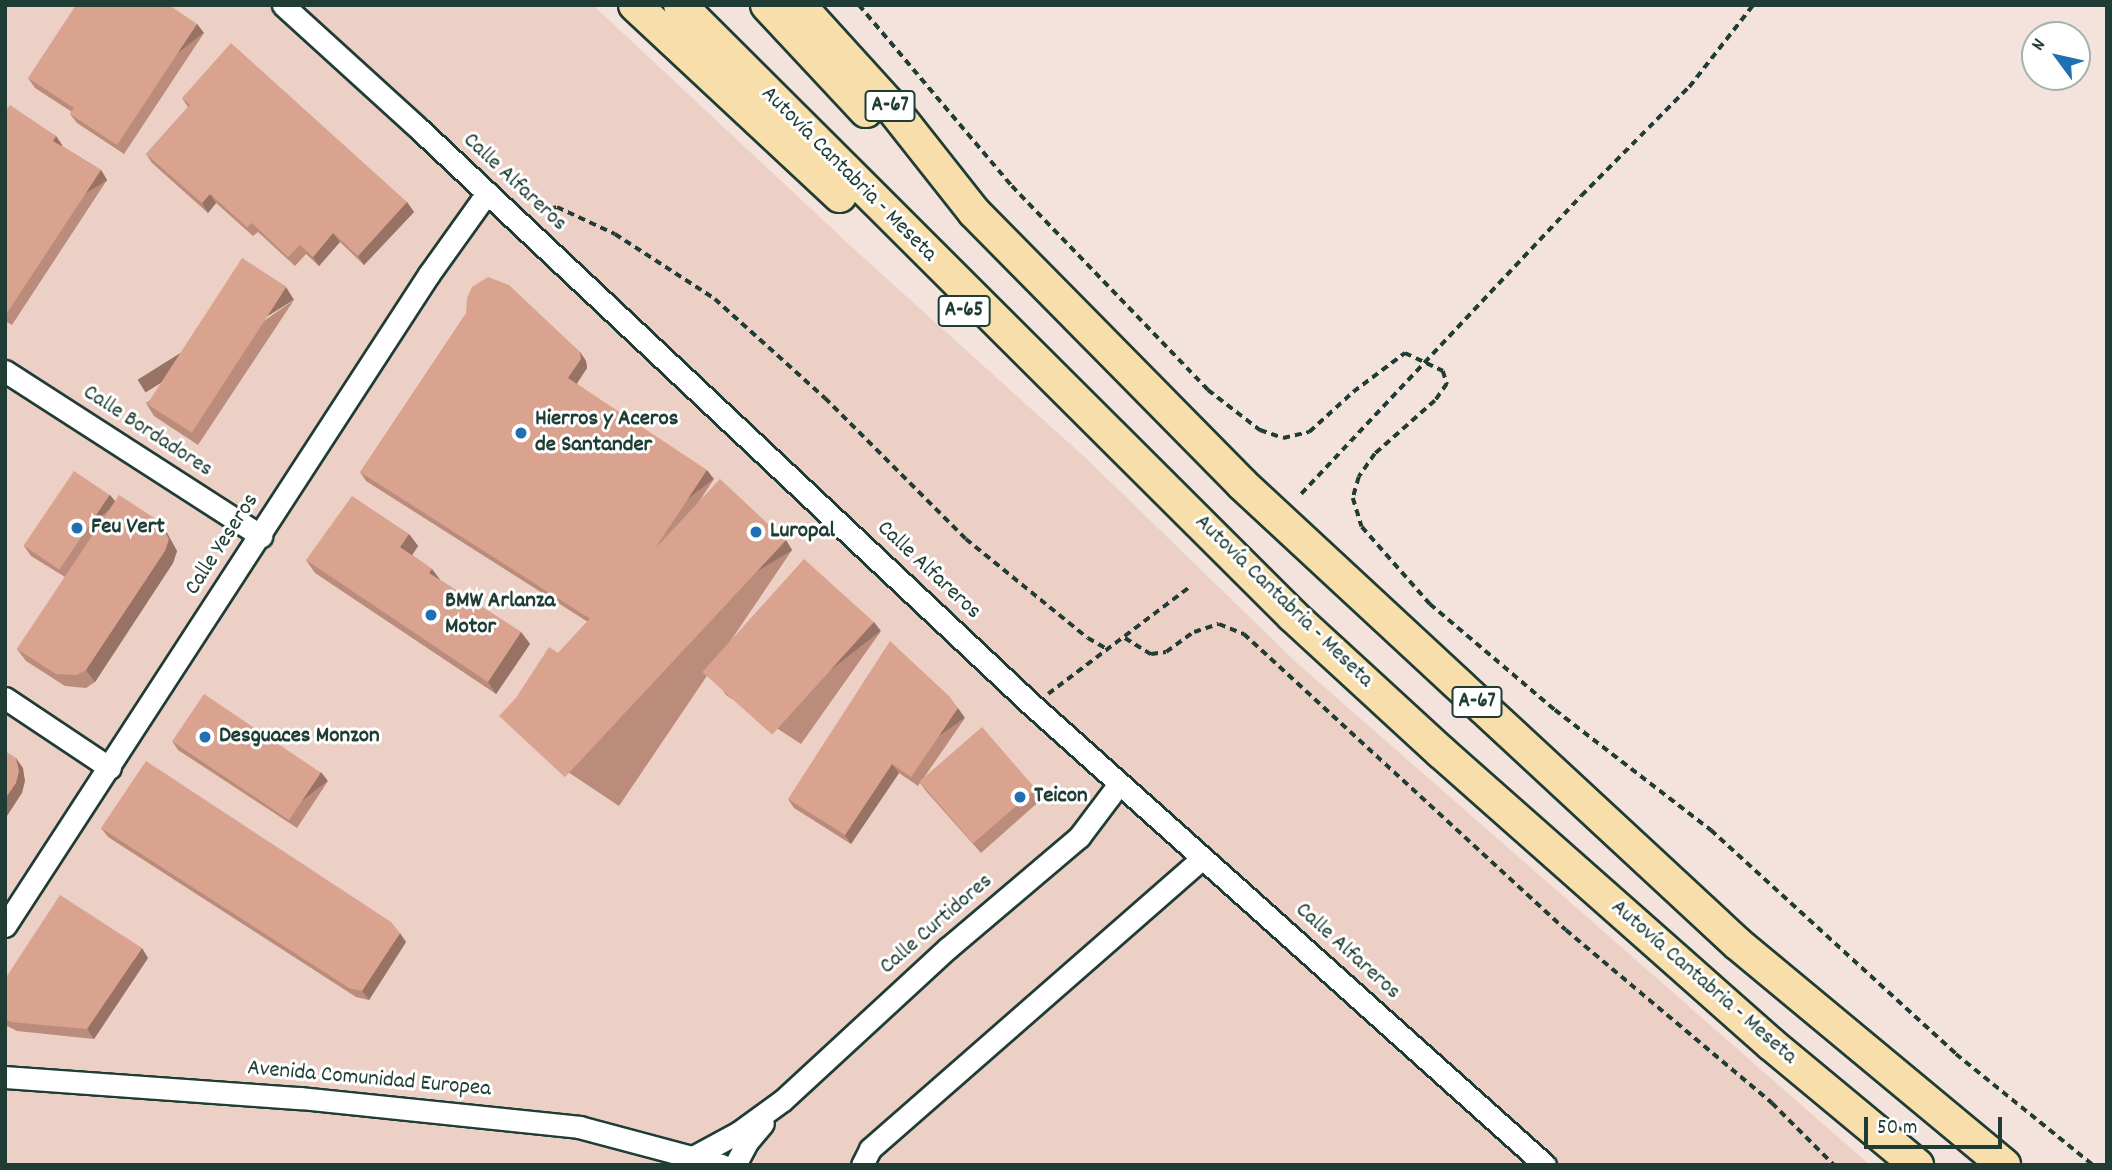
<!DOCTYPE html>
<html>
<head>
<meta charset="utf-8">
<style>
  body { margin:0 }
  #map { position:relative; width:2112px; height:1170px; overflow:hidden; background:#f4e3dd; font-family:Dekko,sans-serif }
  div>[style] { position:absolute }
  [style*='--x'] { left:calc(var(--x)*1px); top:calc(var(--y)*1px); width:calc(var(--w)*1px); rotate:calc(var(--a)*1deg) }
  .built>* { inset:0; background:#ecd0c6 }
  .path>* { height:3.5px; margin-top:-1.75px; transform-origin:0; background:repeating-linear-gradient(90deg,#1f3d34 0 7px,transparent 0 12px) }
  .roads { filter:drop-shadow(2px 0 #1f3d34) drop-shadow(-2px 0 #1f3d34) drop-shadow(0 2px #1f3d34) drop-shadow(0 -2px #1f3d34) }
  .minor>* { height:21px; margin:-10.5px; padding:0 10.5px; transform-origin:10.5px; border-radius:10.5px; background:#fff }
  .highway>* { height:32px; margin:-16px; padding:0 16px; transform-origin:16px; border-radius:16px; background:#f8deab }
  .wall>* { inset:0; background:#bb8c7b }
  .shaded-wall>* { inset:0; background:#987264; transform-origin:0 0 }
  .building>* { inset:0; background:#d9a38f; transform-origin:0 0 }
  .dots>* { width:19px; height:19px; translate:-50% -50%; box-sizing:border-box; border:4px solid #fff; border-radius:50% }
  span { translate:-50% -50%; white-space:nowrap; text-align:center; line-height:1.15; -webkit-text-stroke:6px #fff; paint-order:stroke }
  .shield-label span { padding:2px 5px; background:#fff; border:2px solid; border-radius:5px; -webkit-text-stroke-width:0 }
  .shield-label { font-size:21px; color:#1f3d34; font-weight:700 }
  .street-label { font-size:23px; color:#1f3d34 }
  .poi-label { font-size:23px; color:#1f3d34; font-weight:700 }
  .left { translate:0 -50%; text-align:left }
  .frame { position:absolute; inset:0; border:7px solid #1f3d34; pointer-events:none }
  .north { position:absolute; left:2021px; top:21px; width:70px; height:70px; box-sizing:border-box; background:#fff; border:2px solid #a5b1ae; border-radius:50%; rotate:303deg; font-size:19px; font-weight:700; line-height:28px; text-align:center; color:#1f3d34 }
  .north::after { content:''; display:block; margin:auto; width:24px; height:32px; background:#1f6fb2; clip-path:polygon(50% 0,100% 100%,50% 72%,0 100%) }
  .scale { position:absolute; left:1864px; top:1117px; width:138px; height:32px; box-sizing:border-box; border:4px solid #1f3d34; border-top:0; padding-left:9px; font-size:21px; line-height:24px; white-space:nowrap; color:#1f3d34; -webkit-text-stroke:5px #fff; paint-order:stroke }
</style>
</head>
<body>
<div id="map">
  <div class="built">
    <i style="clip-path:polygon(5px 5px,593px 5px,855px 250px,1089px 461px,1297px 663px,1870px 1165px,5px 1165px)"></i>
  </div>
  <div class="path">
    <i style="--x:859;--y:5;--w:237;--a:49.8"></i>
    <i style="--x:1012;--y:186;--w:283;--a:46.1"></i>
    <i style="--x:1208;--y:390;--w:66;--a:37.6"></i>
    <i style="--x:1260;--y:430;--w:24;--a:19"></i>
    <i style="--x:1283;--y:438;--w:27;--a:-13"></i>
    <i style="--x:1309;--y:432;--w:59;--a:-42.3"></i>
    <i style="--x:1353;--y:392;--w:65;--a:-36.9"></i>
    <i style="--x:1405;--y:353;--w:42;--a:25.3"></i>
    <i style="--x:1443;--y:371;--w:14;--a:73"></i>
    <i style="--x:1447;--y:384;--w:21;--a:125"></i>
    <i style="--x:1435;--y:401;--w:80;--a:138.5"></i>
    <i style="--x:1375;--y:454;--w:28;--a:125"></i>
    <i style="--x:1359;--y:477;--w:22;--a:106"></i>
    <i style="--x:1353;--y:498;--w:30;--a:73"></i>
    <i style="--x:1362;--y:527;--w:103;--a:48.6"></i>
    <i style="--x:1430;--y:604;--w:164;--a:40.3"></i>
    <i style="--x:1555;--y:710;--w:197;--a:37.6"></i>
    <i style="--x:1711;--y:830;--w:332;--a:42.4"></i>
    <i style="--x:1956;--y:1054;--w:176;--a:39"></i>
    <i style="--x:538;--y:213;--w:20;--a:-18"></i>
    <i style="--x:557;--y:207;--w:64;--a:25"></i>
    <i style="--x:615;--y:234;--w:119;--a:33"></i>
    <i style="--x:715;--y:299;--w:148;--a:42"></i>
    <i style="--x:825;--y:398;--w:199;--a:45"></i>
    <i style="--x:966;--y:539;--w:157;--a:39.1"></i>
    <i style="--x:1088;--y:638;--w:24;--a:30"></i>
    <i style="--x:1301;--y:494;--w:409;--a:-46.8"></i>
    <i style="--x:1581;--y:196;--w:153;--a:-45.3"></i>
    <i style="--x:1689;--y:87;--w:104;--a:-52"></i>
    <i style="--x:1125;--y:638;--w:31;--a:32"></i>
    <i style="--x:1151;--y:654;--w:15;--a:-8"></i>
    <i style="--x:1166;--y:652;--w:34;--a:-36"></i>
    <i style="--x:1194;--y:632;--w:26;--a:-18"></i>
    <i style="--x:1219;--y:624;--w:27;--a:22"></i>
    <i style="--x:1244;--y:634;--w:437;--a:42.6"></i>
    <i style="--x:1566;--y:930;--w:269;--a:40"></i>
    <i style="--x:1772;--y:1103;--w:88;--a:45"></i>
    <i style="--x:1048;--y:694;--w:179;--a:-37.1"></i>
  </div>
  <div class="roads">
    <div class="minor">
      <i style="--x:283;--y:5;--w:180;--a:42.3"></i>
      <i style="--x:416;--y:126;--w:845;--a:43.23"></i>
      <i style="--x:1032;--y:705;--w:689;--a:41.88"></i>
      <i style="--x:5;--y:371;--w:305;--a:32.8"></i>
      <i style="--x:5;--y:698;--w:126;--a:33.7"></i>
      <i style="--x:5;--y:926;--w:778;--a:-56.96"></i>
      <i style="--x:429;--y:274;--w:100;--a:-54.4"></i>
      <i style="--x:5;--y:1077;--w:296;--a:4.1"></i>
      <i style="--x:300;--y:1098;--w:281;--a:5.9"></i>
      <i style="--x:579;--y:1127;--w:148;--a:14.9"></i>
      <i style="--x:693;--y:1157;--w:52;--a:-28.5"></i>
      <i style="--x:739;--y:1132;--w:54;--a:-36"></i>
      <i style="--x:783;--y:1100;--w:224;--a:-42.7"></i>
      <i style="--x:948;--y:948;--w:172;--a:-40.3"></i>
      <i style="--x:1079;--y:837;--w:66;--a:-53"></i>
      <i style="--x:735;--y:1165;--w:27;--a:-62"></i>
      <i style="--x:748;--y:1141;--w:23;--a:-50"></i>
      <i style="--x:862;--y:1165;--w:18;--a:-63"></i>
      <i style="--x:870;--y:1149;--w:441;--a:-41.2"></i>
    </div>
    <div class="highway">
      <i style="--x:635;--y:5;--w:280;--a:43"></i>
      <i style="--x:680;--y:5;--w:865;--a:44.91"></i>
      <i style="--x:1293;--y:616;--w:201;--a:42.6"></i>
      <i style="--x:1441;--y:752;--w:441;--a:41.5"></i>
      <i style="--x:1771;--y:1044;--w:190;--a:39.7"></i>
      <i style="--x:767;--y:5;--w:145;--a:47"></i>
      <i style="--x:799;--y:5;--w:132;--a:47.8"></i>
      <i style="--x:888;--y:103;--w:139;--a:51.7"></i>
      <i style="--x:974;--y:212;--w:382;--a:45.4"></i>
      <i style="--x:1242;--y:484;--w:676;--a:42.84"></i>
      <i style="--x:1738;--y:944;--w:346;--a:39.7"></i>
    </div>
  </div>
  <div class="wall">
    <i style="clip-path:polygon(197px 24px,204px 33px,124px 154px,77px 123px,70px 114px,72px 112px,35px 88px,28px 78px)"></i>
    <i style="clip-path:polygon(182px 98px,407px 202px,414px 212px,364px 265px,340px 242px,319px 266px,306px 254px,295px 266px,258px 232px,253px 236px,216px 203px,208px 213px,152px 163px,146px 154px,188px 107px)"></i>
    <i style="clip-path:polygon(5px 112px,56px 136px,62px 145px,62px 146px,101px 170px,107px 180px,12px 325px,5px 321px)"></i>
    <i style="clip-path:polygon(294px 300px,198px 445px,154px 416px,146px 403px)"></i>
    <i style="clip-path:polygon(580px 352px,586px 361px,587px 368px,577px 384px,714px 479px,610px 636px,366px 481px,360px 472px)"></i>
    <i style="clip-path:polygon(110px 495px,115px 501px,167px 533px,177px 551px,173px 563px,95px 682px,86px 688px,65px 686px,26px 661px,17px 649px,65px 577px,31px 556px,24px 546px)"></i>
    <i style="clip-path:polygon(409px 534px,418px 546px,412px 555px,432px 569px,440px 580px,521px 632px,530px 644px,496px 694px,315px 573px,306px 560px)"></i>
    <i style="clip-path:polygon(786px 540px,792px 550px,619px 806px,547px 758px,540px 749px)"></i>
    <i style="clip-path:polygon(881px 631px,801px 744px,726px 695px,720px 686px)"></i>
    <i style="clip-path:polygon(576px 666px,538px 723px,515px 707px,513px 704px)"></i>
    <i style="clip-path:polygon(965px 718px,923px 779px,1036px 789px,1043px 798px,981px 853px,926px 791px,920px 783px,918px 786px,899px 773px,851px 844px,794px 808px,788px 799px)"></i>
    <i style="clip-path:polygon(172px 741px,328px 781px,297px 828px,178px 750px)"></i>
    <i style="clip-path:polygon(101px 828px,406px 942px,369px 1000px,356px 997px,108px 837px)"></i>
    <i style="clip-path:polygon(148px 958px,94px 1039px,17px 1031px,5px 1025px,5px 979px)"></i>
  </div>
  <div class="shaded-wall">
    <i style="left:197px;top:24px;width:11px;height:145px;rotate:52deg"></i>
    <i style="clip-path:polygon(56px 136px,62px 145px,59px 150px,53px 141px)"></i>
    <i style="left:101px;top:170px;width:12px;height:175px;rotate:59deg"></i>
    <i style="clip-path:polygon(210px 194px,216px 203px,208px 213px,202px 203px)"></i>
    <i style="clip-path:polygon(407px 202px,414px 212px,364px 265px,358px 256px)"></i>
    <i style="clip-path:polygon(333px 233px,340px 242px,319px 266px,313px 257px)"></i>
    <i style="left:286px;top:287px;width:15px;height:175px;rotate:58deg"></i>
    <i style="clip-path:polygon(580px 352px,586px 361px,587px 368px,574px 387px,568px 378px)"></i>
    <i style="left:707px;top:470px;width:11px;height:188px;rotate:52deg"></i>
    <i style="left:110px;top:495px;width:11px;height:89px;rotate:52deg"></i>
    <i style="clip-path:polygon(159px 521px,167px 533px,177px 551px,173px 563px,95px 682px,86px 670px)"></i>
    <i style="clip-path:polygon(409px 534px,418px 546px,409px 560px,400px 547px)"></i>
    <i style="left:786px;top:540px;width:12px;height:310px;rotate:59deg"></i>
    <i style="clip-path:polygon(432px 569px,441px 581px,429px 573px)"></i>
    <i style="left:874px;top:622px;width:11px;height:138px;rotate:52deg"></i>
    <i style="clip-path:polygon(521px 632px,530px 644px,496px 694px,488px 682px)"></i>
    <i style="left:574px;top:663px;width:4px;height:69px;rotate:56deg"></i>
    <i style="left:958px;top:708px;width:12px;height:83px;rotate:55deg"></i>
    <i style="clip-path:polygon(16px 758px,23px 768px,25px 781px,22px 793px,5px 819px,5px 799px)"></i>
    <i style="clip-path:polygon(892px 764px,899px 773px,851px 844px,845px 835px)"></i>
    <i style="left:321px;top:772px;width:11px;height:56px;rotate:52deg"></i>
    <i style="clip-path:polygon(400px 933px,406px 942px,369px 1000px,362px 991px)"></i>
    <i style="clip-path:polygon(142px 948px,148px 958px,94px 1039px,87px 1029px)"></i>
  </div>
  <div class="building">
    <i style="clip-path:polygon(76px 5px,169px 5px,197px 24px,117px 145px,70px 114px,74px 108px,28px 78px)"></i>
    <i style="clip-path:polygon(231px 43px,407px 202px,358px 256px,333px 233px,313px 257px,300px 245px,288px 257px,252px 223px,247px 227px,210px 194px,202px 203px,146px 154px,190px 105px,182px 98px)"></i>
    <i style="clip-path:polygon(10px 105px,56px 136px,53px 141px,101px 170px,5px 316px,5px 112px)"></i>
    <i style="left:242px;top:258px;width:53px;height:174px;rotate:33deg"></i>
    <i style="clip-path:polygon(488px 277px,509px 285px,580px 352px,581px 359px,568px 378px,707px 470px,603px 627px,360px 472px,466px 313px,467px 298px,472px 287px)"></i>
    <i style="left:74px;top:471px;width:43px;height:90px;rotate:34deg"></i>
    <i style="left:720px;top:479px;width:90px;height:324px;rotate:43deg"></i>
    <i style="clip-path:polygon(119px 495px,159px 521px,169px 539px,165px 551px,86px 670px,77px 675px,56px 674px,17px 649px)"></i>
    <i style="clip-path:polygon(352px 496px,409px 534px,400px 547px,432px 569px,429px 573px,521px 632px,488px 682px,306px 560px)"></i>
    <i style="left:804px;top:559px;width:94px;height:152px;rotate:42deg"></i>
    <i style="clip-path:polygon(890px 641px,949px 696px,958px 708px,911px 777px,892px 764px,845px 835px,788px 799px)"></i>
    <i style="left:549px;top:647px;width:30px;height:67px;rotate:33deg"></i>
    <i style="left:204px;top:694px;width:141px;height:57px;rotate:34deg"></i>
    <i style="left:982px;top:727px;width:82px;height:83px;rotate:49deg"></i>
    <i style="clip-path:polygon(5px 751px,16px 758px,19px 771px,16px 783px,5px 799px)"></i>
    <i style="clip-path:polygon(146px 761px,391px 922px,400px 933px,362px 991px,349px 988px,101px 828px)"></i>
    <i style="clip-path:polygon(60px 895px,142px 948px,87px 1029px,11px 1022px,5px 1019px,5px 979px)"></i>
  </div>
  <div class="dots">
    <i style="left:521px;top:433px;background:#1f6fb2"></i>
    <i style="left:77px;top:528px;background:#1f6fb2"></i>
    <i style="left:756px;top:532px;background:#1f6fb2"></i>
    <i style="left:431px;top:615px;background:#1f6fb2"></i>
    <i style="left:205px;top:737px;background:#1f6fb2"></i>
    <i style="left:1020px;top:797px;background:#1f6fb2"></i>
  </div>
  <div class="shield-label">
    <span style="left:890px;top:106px">A-67</span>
    <span style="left:964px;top:311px">A-65</span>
    <span style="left:1477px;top:702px">A-67</span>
  </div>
  <div class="street-label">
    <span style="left:848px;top:175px;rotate:45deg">Autovía Cantabria - Meseta</span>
    <span style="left:514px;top:183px;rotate:43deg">Calle Alfareros</span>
    <span style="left:147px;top:432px;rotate:33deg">Calle Bordadores</span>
    <span style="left:223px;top:545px;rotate:-57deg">Calle Yeseros</span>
    <span style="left:928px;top:571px;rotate:43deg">Calle Alfareros</span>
    <span style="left:1283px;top:602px;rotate:44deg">Autovía Cantabria - Meseta</span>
    <span style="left:937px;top:925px;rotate:-41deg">Calle Curtidores</span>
    <span style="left:1347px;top:952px;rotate:42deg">Calle Alfareros</span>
    <span style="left:1703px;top:983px;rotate:41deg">Autovía Cantabria - Meseta</span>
    <span style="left:369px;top:1080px;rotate:5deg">Avenida Comunidad Europea</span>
  </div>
  <div class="poi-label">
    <span class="left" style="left:535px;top:433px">Hierros y Aceros<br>de Santander</span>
    <span class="left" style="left:91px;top:528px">Feu Vert</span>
    <span class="left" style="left:770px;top:532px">Luropal</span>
    <span class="left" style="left:445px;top:615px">BMW Arlanza<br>Motor</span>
    <span class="left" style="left:219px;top:737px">Desguaces Monzon</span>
    <span class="left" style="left:1034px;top:797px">Teicon</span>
  </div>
  <div class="frame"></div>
  <div class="north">N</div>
  <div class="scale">50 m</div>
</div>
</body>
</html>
